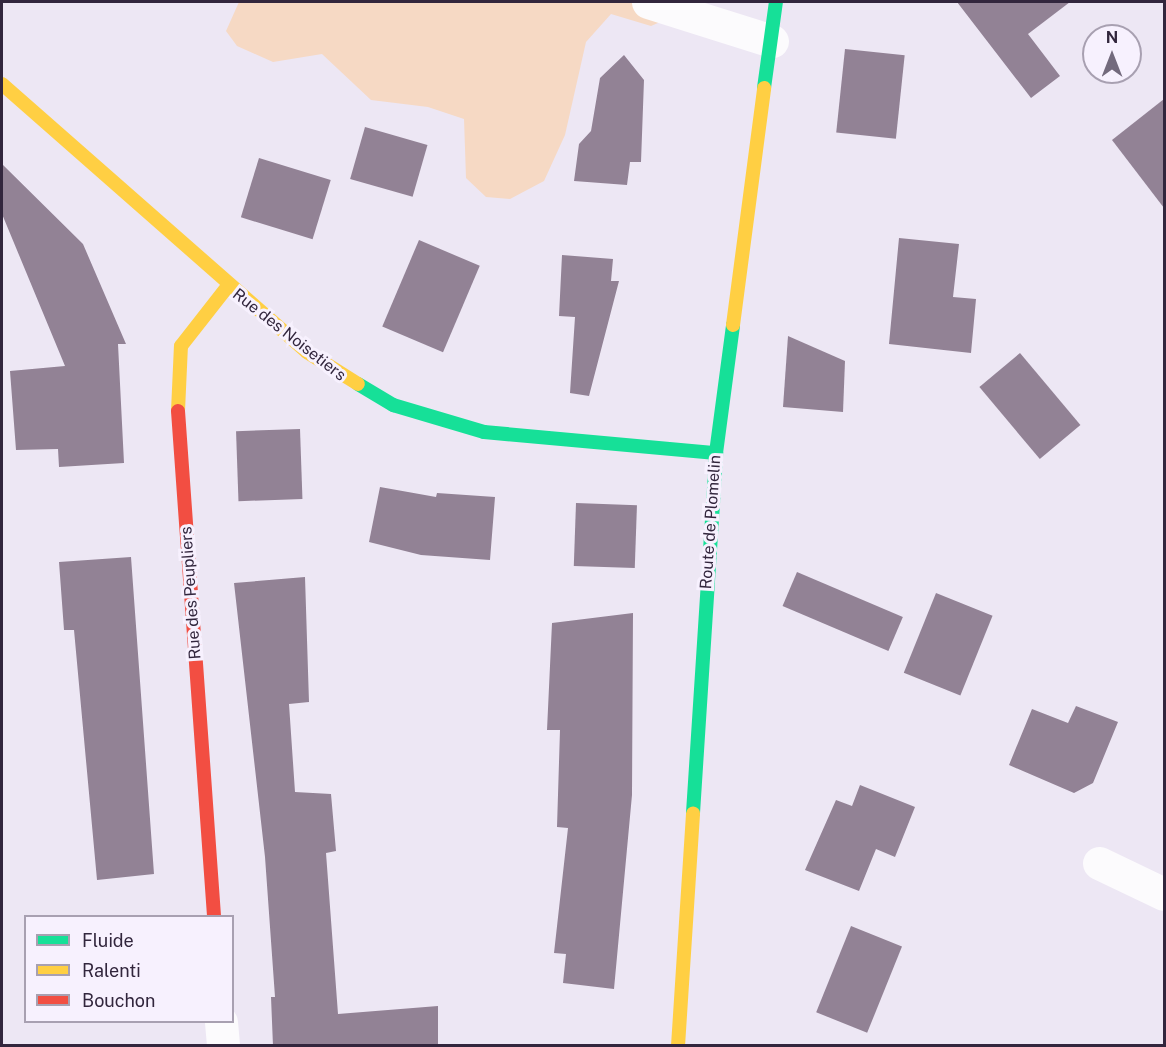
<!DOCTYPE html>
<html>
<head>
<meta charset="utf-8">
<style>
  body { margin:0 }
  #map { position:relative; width:1166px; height:1047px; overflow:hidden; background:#ede7f4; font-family:"Public Sans",sans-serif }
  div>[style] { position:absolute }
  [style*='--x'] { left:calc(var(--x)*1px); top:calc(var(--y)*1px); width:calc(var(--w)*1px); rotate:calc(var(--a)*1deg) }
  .green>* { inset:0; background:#f6d9c4 }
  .building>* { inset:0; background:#928295; transform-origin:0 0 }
  .street>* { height:33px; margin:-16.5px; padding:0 16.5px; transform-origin:16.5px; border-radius:16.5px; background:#fcfbfd }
  .fast>* { height:14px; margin:-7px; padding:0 7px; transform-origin:7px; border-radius:7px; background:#16e098 }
  .slow>* { height:14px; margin:-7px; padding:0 7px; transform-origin:7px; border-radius:7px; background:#ffcf43 }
  .jam>* { height:14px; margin:-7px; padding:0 7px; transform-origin:7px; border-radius:7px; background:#f24e42 }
  span { translate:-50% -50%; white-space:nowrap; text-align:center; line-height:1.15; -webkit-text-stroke:6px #f7f1fe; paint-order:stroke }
  .street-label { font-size:16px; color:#32263d }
  .frame { position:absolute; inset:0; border:3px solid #32263d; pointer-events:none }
  .legend { position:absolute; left:24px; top:915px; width:210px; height:108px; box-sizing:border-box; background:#f7f1fe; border:2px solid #a8a0b1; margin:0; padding:8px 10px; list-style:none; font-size:18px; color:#32263d }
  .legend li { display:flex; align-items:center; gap:12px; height:30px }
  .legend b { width:30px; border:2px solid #a8a0b1 }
  .north { position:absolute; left:1082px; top:24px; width:60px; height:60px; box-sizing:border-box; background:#f7f1fe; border:2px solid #a8a0b1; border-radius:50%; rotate:0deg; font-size:16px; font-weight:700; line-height:24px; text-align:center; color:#32263d }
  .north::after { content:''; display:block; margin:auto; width:21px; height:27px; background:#736a7d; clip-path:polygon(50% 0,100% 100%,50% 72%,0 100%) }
</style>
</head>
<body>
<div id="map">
  <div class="green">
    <i style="clip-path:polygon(239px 2px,706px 2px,651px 26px,611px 14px,586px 42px,565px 135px,544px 181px,510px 199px,486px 197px,466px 178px,464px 119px,428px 107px,371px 100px,322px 54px,273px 62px,237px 46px,226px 31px)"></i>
  </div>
  <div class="building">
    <i style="clip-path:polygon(957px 2px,1070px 2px,1028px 34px,1060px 76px,1031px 98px)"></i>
    <i style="left:845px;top:49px;width:60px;height:84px;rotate:6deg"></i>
    <i style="clip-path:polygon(624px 55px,644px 80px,641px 162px,630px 162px,627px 185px,574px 181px,579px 144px,591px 131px,600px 78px)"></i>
    <i style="clip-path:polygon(1164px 99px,1164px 208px,1112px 140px)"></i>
    <i style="left:365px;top:127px;width:65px;height:54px;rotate:16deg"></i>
    <i style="left:259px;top:158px;width:75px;height:62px;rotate:17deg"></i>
    <i style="clip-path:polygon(2px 164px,83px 244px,126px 344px,118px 344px,124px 463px,59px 467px,58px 449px,16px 450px,10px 371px,65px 366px,2px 214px)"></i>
    <i style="clip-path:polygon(899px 238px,959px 244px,953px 297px,976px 299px,971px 353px,889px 344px)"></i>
    <i style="left:419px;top:240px;width:66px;height:94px;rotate:23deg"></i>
    <i style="clip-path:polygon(562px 255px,613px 259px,611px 281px,619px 281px,589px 396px,570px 393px,575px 317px,559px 316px)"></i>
    <i style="clip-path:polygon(788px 336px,845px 361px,843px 412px,783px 407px)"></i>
    <i style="left:1020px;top:353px;width:94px;height:53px;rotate:50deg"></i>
    <i style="left:300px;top:429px;width:70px;height:64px;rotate:88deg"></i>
    <i style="clip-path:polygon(380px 487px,436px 497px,437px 493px,495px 497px,490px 560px,421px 555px,369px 542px)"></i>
    <i style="left:576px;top:503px;width:61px;height:63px;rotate:2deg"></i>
    <i style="clip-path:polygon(131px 557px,154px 874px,97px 880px,74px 630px,64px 630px,59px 562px)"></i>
    <i style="left:797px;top:572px;width:115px;height:37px;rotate:23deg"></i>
    <i style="clip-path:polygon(305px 577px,309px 702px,289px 704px,295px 792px,331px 794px,336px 851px,326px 853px,338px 1014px,438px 1006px,438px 1046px,273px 1046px,271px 997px,275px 997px,265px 857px,234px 583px)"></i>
    <i style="left:936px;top:593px;width:61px;height:86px;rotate:22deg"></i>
    <i style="clip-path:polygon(633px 613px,632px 795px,614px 989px,563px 983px,566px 954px,554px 953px,568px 828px,557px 827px,560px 730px,547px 730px,552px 623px)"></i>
    <i style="clip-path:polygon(1076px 706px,1118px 722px,1093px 783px,1074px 793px,1009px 765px,1032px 709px,1068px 723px)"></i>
    <i style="clip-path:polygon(860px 785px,915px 807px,895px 857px,876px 849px,859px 891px,805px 870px,836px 800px,852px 806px)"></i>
    <i style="left:851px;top:926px;width:55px;height:93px;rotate:22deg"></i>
  </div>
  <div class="street">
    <i style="--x:648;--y:2;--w:130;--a:17.5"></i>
    <i style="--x:1099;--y:863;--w:72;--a:25.5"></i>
    <i style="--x:221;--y:1022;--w:24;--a:85"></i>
  </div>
  <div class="fast">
    <i style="--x:764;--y:88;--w:87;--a:-82.1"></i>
    <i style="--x:358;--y:384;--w:41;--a:31"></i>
    <i style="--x:393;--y:405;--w:95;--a:16.5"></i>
    <i style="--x:484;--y:432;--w:233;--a:5.2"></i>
    <i style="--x:693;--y:813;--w:361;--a:-86.3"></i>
    <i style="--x:716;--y:453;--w:129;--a:-82.4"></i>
  </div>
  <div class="slow">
    <i style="--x:2;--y:84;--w:406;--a:41.3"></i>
    <i style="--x:307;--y:352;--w:60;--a:32.1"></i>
    <i style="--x:733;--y:325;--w:239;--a:-82.5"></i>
    <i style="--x:178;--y:411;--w:65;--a:-87.4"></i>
    <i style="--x:181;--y:346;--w:76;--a:-51.9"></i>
    <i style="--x:678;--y:1046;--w:233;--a:-86.3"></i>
  </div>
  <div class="jam">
    <i style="--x:178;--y:411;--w:506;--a:85.92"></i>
  </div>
  <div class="street-label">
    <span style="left:289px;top:335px;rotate:38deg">Rue des Noisetiers</span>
    <span style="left:711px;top:522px;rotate:-86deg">Route de Plomelin</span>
    <span style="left:191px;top:593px;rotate:-94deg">Rue des Peupliers</span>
  </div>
  <div class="frame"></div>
  <ul class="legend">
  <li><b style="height:8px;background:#16e098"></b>Fluide</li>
  <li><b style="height:8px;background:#ffcf43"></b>Ralenti</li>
  <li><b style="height:8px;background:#f24e42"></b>Bouchon</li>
  </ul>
  <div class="north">N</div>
</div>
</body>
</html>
